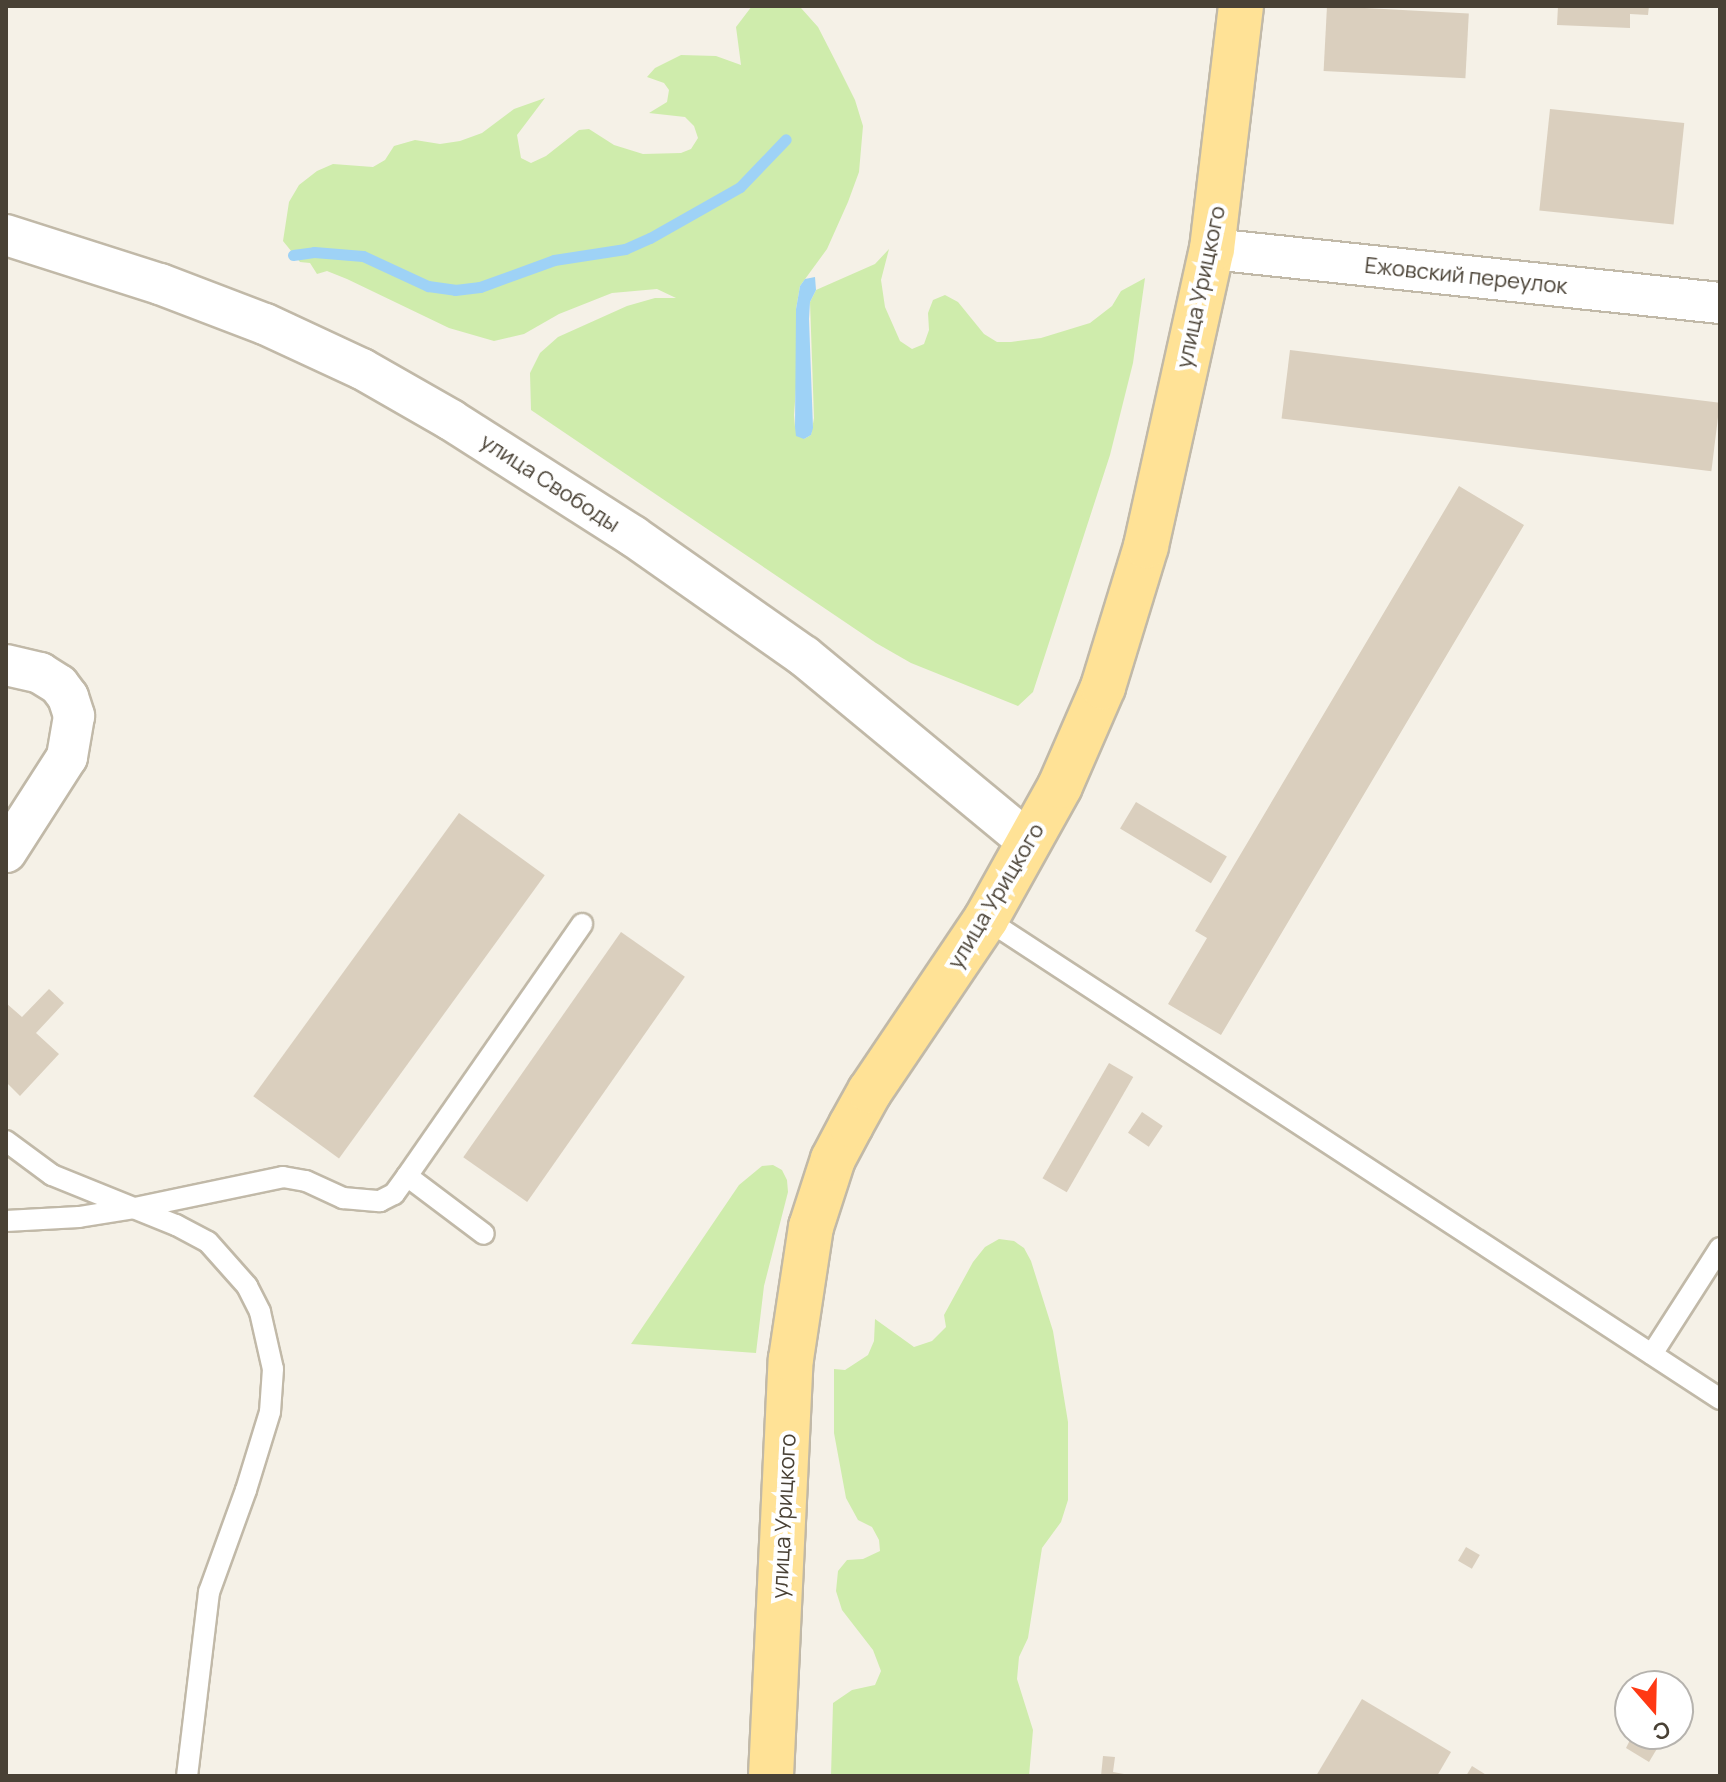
<!DOCTYPE html>
<html>
<head>
<meta charset="utf-8">
<style>
  body { margin:0 }
  #map { position:relative; width:1726px; height:1782px; overflow:hidden; background:#f5f1e7; font-family:Manrope,sans-serif }
  div>[style] { position:absolute }
  [style*='--x'] { left:calc(var(--x)*1px); top:calc(var(--y)*1px); width:calc(var(--w)*1px); rotate:calc(var(--a)*1deg) }
  .green>* { inset:0; background:#cfecac }
  .water>* { inset:0; background:#9ed2f6 }
  .stream>* { height:11px; margin:-5.5px; padding:0 5.5px; transform-origin:5.5px; border-radius:5.5px; background:#9ed2f6 }
  .building>* { inset:0; background:#dacfbe; transform-origin:0 0 }
  .roads { filter:drop-shadow(2px 0 #c1b9a8) drop-shadow(-2px 0 #c1b9a8) drop-shadow(0 2px #c1b9a8) drop-shadow(0 -2px #c1b9a8) }
  .service>* { height:20px; margin:-10px; padding:0 10px; transform-origin:10px; border-radius:10px; background:#fff }
  .minor>* { height:40px; margin:-20px; padding:0 20px; transform-origin:20px; border-radius:20px; background:#fff }
  .primary>* { height:44px; margin:-22px; padding:0 22px; transform-origin:22px; border-radius:22px; background:#ffe296 }
  span { translate:-50% -50%; white-space:nowrap; text-align:center; line-height:1.15; -webkit-text-stroke:8px #fff; paint-order:stroke }
  .street-label { font-size:22px; color:#494135 }
  .frame { position:absolute; inset:0; border:8px solid #494135; pointer-events:none }
  .north { position:absolute; left:1614px; top:1670px; width:80px; height:80px; box-sizing:border-box; background:#fff; border:2px solid #b6b3ae; border-radius:50%; rotate:160deg; font-size:22px; font-weight:700; line-height:32px; text-align:center; color:#494135 }
  .north::after { content:''; display:block; margin:auto; width:28px; height:36px; background:#ff3914; clip-path:polygon(50% 0,100% 100%,50% 72%,0 100%) }
</style>
</head>
<body>
<div id="map">
  <div class="green">
    <i style="clip-path:polygon(752px 6px,801px 8px,818px 27px,838px 66px,855px 100px,863px 126px,859px 172px,848px 202px,827px 249px,800px 286px,796px 309px,798px 361px,794px 415px,795px 427px,804px 439px,811px 435px,814px 418px,810px 302px,816px 290px,875px 264px,889px 249px,881px 280px,885px 307px,900px 341px,912px 349px,924px 344px,929px 330px,928px 313px,933px 300px,945px 295px,958px 302px,984px 334px,997px 342px,1011px 342px,1041px 338px,1090px 323px,1112px 306px,1121px 291px,1145px 278px,1133px 363px,1110px 455px,1033px 692px,1018px 706px,911px 663px,876px 643px,531px 410px,530px 373px,540px 353px,558px 337px,627px 306px,655px 298px,676px 298px,657px 289px,612px 293px,559px 314px,524px 334px,494px 341px,449px 328px,347px 279px,327px 271px,317px 274px,310px 263px,300px 262px,283px 241px,289px 202px,299px 185px,317px 171px,333px 164px,373px 167px,385px 160px,394px 146px,415px 140px,440px 144px,460px 141px,482px 133px,514px 109px,545px 98px,517px 135px,521px 158px,531px 163px,546px 156px,579px 130px,589px 129px,614px 145px,643px 154px,681px 153px,691px 149px,698px 138px,694px 126px,685px 117px,649px 113px,667px 102px,669px 90px,664px 83px,647px 77px,655px 68px,681px 55px,716px 56px,741px 65px,736px 27px)"></i>
    <i style="clip-path:polygon(773px 1165px,782px 1170px,787px 1180px,788px 1192px,764px 1286px,756px 1353px,631px 1344px,739px 1185px,762px 1166px)"></i>
    <i style="clip-path:polygon(999px 1239px,1014px 1241px,1024px 1248px,1031px 1261px,1053px 1331px,1068px 1422px,1068px 1500px,1061px 1522px,1042px 1548px,1028px 1638px,1019px 1657px,1017px 1679px,1033px 1730px,1029px 1776px,831px 1776px,833px 1703px,852px 1690px,875px 1685px,881px 1671px,873px 1650px,842px 1610px,836px 1591px,838px 1571px,847px 1560px,863px 1559px,880px 1551px,879px 1540px,872px 1527px,858px 1520px,846px 1498px,834px 1433px,834px 1369px,845px 1370px,868px 1355px,874px 1341px,875px 1319px,914px 1347px,932px 1341px,946px 1327px,944px 1315px,973px 1262px,985px 1247px)"></i>
  </div>
  <div class="water">
    <i style="clip-path:polygon(815px 277px,816px 290px,810px 302px,809px 319px,813px 428px,811px 435px,804px 439px,796px 436px,795px 427px,796px 309px,800px 286px,805px 279px)"></i>
  </div>
  <div class="stream">
    <i style="--x:293;--y:255;--w:21;--a:-8"></i>
    <i style="--x:314;--y:252;--w:49;--a:4.7"></i>
    <i style="--x:363;--y:256;--w:72;--a:24.8"></i>
    <i style="--x:428;--y:286;--w:27;--a:8"></i>
    <i style="--x:455;--y:290;--w:25;--a:-7"></i>
    <i style="--x:480;--y:287;--w:79;--a:-20"></i>
    <i style="--x:554;--y:260;--w:72;--a:-8.8"></i>
    <i style="--x:625;--y:249;--w:27;--a:-24"></i>
    <i style="--x:650;--y:238;--w:103;--a:-29.5"></i>
    <i style="--x:740;--y:187;--w:66;--a:-46.2"></i>
  </div>
  <div class="building">
    <i style="left:1327px;top:6px;width:142px;height:65px;rotate:3deg"></i>
    <i style="clip-path:polygon(1558px 6px,1649px 6px,1648px 15px,1630px 14px,1630px 28px,1557px 25px)"></i>
    <i style="left:1550px;top:109px;width:135px;height:102px;rotate:6deg"></i>
    <i style="left:1290px;top:350px;width:433px;height:69px;rotate:7deg"></i>
    <i style="clip-path:polygon(1459px 486px,1524px 525px,1221px 1035px,1168px 1004px,1207px 938px,1195px 931px)"></i>
    <i style="left:1136px;top:802px;width:106px;height:31px;rotate:31deg"></i>
    <i style="left:459px;top:813px;width:106px;height:350px;rotate:36deg"></i>
    <i style="left:621px;top:932px;width:78px;height:275px;rotate:35deg"></i>
    <i style="clip-path:polygon(49px 989px,64px 1003px,36px 1033px,59px 1054px,20px 1096px,6px 1082px,6px 1003px,22px 1017px)"></i>
    <i style="left:1109px;top:1063px;width:28px;height:133px;rotate:30deg"></i>
    <i style="left:1142px;top:1112px;width:25px;height:25px;rotate:34deg"></i>
    <i style="left:1466px;top:1547px;width:16px;height:16px;rotate:30deg"></i>
    <i style="clip-path:polygon(1362px 1699px,1451px 1752px,1437px 1776px,1316px 1776px)"></i>
    <i style="clip-path:polygon(1633px 1734px,1647px 1734px,1661px 1742px,1649px 1762px,1626px 1748px)"></i>
    <i style="clip-path:polygon(1103px 1756px,1115px 1757px,1113px 1772px,1135px 1776px,1101px 1776px)"></i>
    <i style="clip-path:polygon(1472px 1766px,1488px 1776px,1466px 1776px)"></i>
  </div>
  <div class="roads">
    <div class="service">
      <i style="--x:986;--y:919;--w:877;--a:33.18"></i>
      <i style="--x:6;--y:1141;--w:57;--a:36.5"></i>
      <i style="--x:52;--y:1175;--w:134;--a:22"></i>
      <i style="--x:176;--y:1225;--w:36;--a:28"></i>
      <i style="--x:208;--y:1242;--w:59;--a:48.4"></i>
      <i style="--x:247;--y:1286;--w:29;--a:63"></i>
      <i style="--x:260;--y:1312;--w:58;--a:77.2"></i>
      <i style="--x:273;--y:1369;--w:43;--a:94"></i>
      <i style="--x:270;--y:1412;--w:82;--a:107.1"></i>
      <i style="--x:246;--y:1490;--w:109;--a:109.9"></i>
      <i style="--x:209;--y:1592;--w:185;--a:96.8"></i>
      <i style="--x:407;--y:1176;--w:307;--a:-55.2"></i>
      <i style="--x:6;--y:1221;--w:73;--a:-3.1"></i>
      <i style="--x:79;--y:1217;--w:57;--a:-9.1"></i>
      <i style="--x:135;--y:1208;--w:151;--a:-11.8"></i>
      <i style="--x:283;--y:1177;--w:23;--a:10"></i>
      <i style="--x:306;--y:1181;--w:41;--a:24.7"></i>
      <i style="--x:343;--y:1198;--w:37;--a:5"></i>
      <i style="--x:380;--y:1201;--w:16;--a:-27"></i>
      <i style="--x:394;--y:1194;--w:22;--a:-54"></i>
      <i style="--x:407;--y:1176;--w:96;--a:37"></i>
      <i style="--x:1652;--y:1354;--w:126;--a:-57.3"></i>
    </div>
    <div class="minor">
      <i style="--x:6;--y:235;--w:162;--a:17.7"></i>
      <i style="--x:160;--y:284;--w:112;--a:20.9"></i>
      <i style="--x:265;--y:324;--w:107;--a:24.9"></i>
      <i style="--x:362;--y:369;--w:103;--a:29.8"></i>
      <i style="--x:451;--y:420;--w:216;--a:32.5"></i>
      <i style="--x:633;--y:536;--w:209;--a:35.1"></i>
      <i style="--x:804;--y:656;--w:293;--a:39.6"></i>
      <i style="--x:1212;--y:249;--w:511;--a:6.07"></i>
      <i style="--x:6;--y:665;--w:35;--a:13"></i>
      <i style="--x:40;--y:673;--w:22;--a:32"></i>
      <i style="--x:59;--y:685;--w:15;--a:53"></i>
      <i style="--x:68;--y:697;--w:20;--a:72"></i>
      <i style="--x:74;--y:716;--w:42;--a:99.7"></i>
      <i style="--x:67;--y:757;--w:113;--a:122.7"></i>
    </div>
    <div class="primary">
      <i style="--x:771;--y:1776;--w:417;--a:-87.3"></i>
      <i style="--x:791;--y:1359;--w:134;--a:-81.4"></i>
      <i style="--x:811;--y:1227;--w:71;--a:-72.1"></i>
      <i style="--x:833;--y:1159;--w:38;--a:-62"></i>
      <i style="--x:851;--y:1125;--w:39;--a:-61"></i>
      <i style="--x:870;--y:1091;--w:207;--a:-56"></i>
      <i style="--x:986;--y:919;--w:152;--a:-60.9"></i>
      <i style="--x:1060;--y:786;--w:108;--a:-66.5"></i>
      <i style="--x:1103;--y:687;--w:147;--a:-73"></i>
      <i style="--x:1146;--y:546;--w:304;--a:-77.5"></i>
      <i style="--x:1212;--y:249;--w:245;--a:-83.2"></i>
    </div>
  </div>
  <div class="street-label">
    <span style="left:1466px;top:276px;rotate:6deg">Ежовский переулок</span>
    <span style="left:1201px;top:287px;rotate:-78deg">улица Урицкого</span>
    <span style="left:550px;top:483px;rotate:33deg">улица Свободы</span>
    <span style="left:996px;top:896px;rotate:-59deg">улица Урицкого</span>
    <span style="left:784px;top:1516px;rotate:-87deg">улица Урицкого</span>
  </div>
  <div class="frame"></div>
  <div class="north">С</div>
</div>
</body>
</html>
